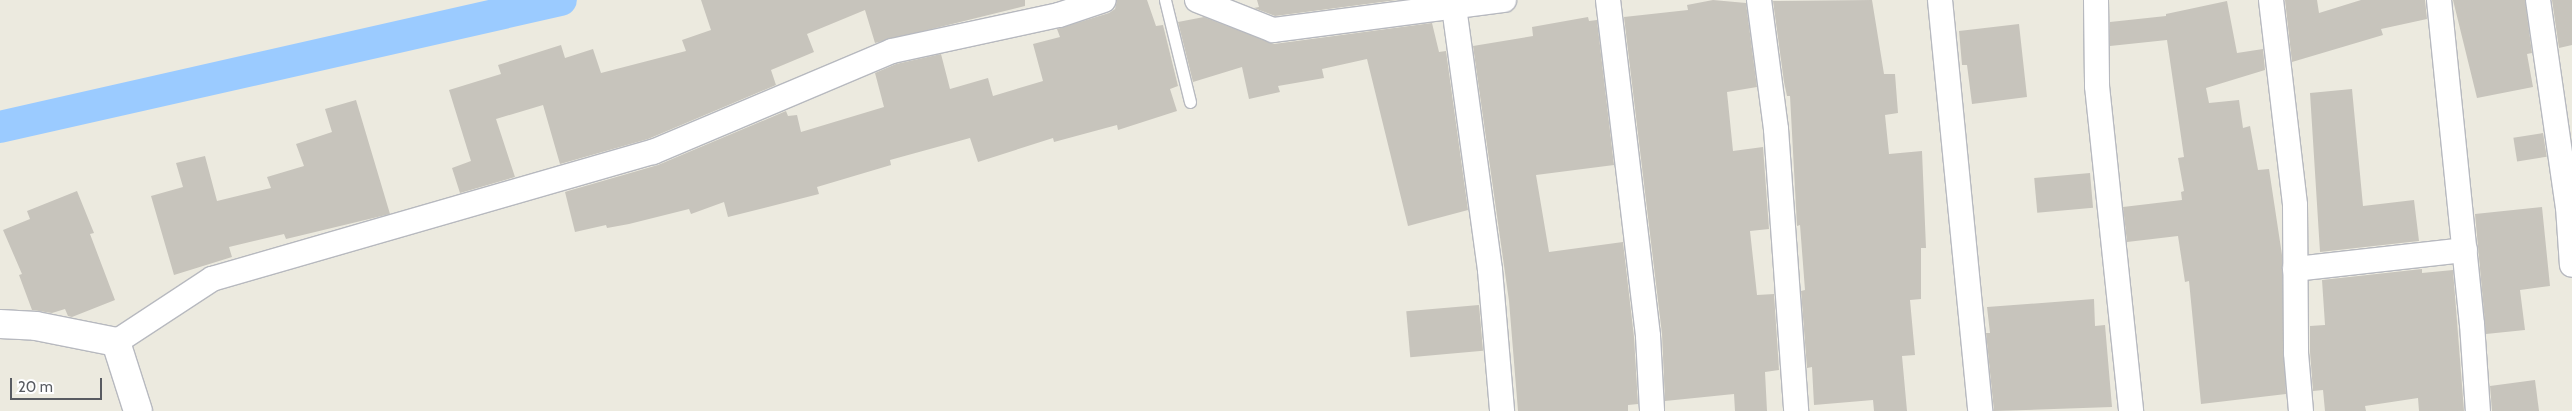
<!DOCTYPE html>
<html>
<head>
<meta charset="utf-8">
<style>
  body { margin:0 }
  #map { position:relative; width:2572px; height:411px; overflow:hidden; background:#eceadf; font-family:Cabin,sans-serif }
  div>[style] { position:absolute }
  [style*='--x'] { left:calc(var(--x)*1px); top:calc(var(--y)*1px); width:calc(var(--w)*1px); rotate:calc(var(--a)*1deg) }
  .canal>* { height:32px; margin:-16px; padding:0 16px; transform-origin:16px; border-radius:16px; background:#9bcbff }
  .building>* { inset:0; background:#c7c4bc; transform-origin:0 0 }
  .roads { filter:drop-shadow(1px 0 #b7b9bf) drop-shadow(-1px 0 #b7b9bf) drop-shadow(0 1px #b7b9bf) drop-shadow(0 -1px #b7b9bf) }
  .lane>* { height:11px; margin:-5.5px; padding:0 5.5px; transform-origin:5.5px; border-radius:5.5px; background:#fff }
  .street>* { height:24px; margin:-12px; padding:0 12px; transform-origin:12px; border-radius:12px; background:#fff }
  .secondary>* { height:28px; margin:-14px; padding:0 14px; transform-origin:14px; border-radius:14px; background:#fff }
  span { translate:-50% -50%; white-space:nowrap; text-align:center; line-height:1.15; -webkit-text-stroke:4px #fff; paint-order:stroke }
  .scale { position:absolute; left:10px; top:378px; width:92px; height:22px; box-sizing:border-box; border:2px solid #585b61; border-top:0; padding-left:6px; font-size:15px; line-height:18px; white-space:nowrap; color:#585b61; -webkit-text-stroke:4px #fff; paint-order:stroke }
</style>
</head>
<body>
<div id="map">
  <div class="canal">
    <i style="--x:0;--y:127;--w:575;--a:-12.76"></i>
  </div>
  <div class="building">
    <i style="clip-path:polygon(701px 0,1025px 0,1025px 6px,875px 43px,865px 10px,807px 34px,814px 52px,771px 70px,776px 85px,648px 139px,560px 164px,543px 105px,496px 119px,515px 177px,460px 193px,452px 168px,471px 161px,449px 90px,501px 74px,498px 65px,561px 45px,565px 58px,593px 49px,601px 73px,686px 51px,682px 40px,711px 30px)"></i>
    <i style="clip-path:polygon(1117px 0,1147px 0,1156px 26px,1163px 25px,1178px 86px,1170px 89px,1177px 111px,1118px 130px,1117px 125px,1054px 142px,1053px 138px,978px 162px,970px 138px,890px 160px,891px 165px,817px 187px,819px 194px,728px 217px,724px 202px,691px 214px,689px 209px,629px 224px,607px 228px,606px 225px,575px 232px,565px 192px,568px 191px,658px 165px,786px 111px,788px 116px,797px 115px,801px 132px,884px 107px,875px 73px,896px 64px,941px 54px,950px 89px,988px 78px,993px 96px,1043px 81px,1033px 44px,1060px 37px,1057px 29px,1109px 13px,1115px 9px)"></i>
    <i style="clip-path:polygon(1257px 0,1397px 0,1275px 16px,1254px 8px,1259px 7px)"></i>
    <i style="clip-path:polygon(1713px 0,1746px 3px,1757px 87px,1727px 92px,1733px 151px,1763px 147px,1769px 229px,1750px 231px,1757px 295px,1774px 294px,1779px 370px,1765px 372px,1767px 411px,1735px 411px,1734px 394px,1665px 401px,1662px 334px,1624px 17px,1688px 10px,1687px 5px)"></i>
    <i style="clip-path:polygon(1872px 0,1884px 74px,1895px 74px,1898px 113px,1885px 115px,1889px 154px,1922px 151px,1926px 248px,1921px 248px,1921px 299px,1910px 300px,1915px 355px,1902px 356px,1907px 411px,1874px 411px,1873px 400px,1814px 405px,1812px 367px,1807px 368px,1801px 291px,1805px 290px,1800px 225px,1797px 226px,1790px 96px,1787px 96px,1784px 82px,1773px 1px)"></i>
    <i style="clip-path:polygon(2285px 0,2317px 0,2319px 13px,2361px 0,2425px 0,2427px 19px,2381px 29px,2383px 35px,2292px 62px)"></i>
    <i style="clip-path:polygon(2453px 0,2525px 0,2532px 53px,2527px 54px,2533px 87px,2477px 98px)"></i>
    <i style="clip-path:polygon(2552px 0,2572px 0,2572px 45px,2559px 48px)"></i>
    <i style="clip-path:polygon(2227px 1px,2237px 53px,2263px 49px,2265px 70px,2206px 88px,2209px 103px,2239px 100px,2243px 128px,2250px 126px,2258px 170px,2269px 169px,2282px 255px,2286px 394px,2201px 404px,2189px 281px,2185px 282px,2178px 236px,2127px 242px,2123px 207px,2182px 200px,2181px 192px,2184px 191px,2178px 158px,2184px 157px,2167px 40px,2110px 46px,2110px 22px,2166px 16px,2166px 14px)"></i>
    <i style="clip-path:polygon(1204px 17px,1274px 44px,1432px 23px,1439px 52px,1446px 51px,1468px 210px,1408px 226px,1367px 59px,1322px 69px,1324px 78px,1278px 86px,1280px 92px,1249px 99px,1242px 67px,1193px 82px,1178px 22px)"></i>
    <i style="clip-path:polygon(1588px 17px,1589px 21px,1597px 20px,1614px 165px,1536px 175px,1549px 252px,1623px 242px,1634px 337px,1638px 404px,1628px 405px,1628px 411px,1518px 411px,1509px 301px,1473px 46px,1533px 36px,1532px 27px)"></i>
    <i style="clip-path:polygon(2019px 24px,2027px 97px,1972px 104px,1967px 65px,1962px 65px,1959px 31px)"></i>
    <i style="clip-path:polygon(2352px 89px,2363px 206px,2414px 200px,2419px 241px,2320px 252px,2310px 93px)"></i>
    <i style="clip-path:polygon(356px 100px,390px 214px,286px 239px,284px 234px,229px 247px,232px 257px,174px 275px,151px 196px,183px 187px,176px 163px,205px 156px,217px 201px,271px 188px,267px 177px,304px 166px,296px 144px,332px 132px,325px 109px)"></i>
    <i style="left:2543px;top:133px;width:24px;height:30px;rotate:81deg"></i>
    <i style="left:2090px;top:173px;width:35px;height:56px;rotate:85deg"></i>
    <i style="clip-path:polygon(77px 191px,94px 233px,90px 234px,115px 300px,72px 317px,68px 316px,65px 309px,52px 313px,32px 310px,19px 275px,22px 274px,3px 230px,30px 219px,27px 211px)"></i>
    <i style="clip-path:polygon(2542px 207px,2550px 286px,2520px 290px,2525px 330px,2486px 334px,2475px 214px)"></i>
    <i style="clip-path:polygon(2422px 269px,2422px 273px,2453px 270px,2464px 411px,2419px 411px,2418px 398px,2365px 406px,2366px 411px,2325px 411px,2323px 390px,2313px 391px,2310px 352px,2310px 326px,2325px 325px,2322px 280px)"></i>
    <i style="clip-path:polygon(2094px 299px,2095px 326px,2105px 325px,2112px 407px,1994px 411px,1986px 333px,1990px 333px,1987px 307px)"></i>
    <i style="left:1479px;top:305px;width:46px;height:73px;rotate:85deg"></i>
    <i style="clip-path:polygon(2535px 380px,2539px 411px,2492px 411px,2490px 386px)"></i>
  </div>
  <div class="roads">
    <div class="lane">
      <i style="--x:1165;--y:0;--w:105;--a:76.2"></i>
    </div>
    <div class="street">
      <i style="--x:1197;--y:0;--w:82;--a:21.5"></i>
      <i style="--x:1273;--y:30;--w:233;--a:-7.4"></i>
      <i style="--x:1608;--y:0;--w:338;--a:83.2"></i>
      <i style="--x:1648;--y:336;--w:75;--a:86.9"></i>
      <i style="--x:1759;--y:0;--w:130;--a:82.5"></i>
      <i style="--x:1776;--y:129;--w:283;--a:85.9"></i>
      <i style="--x:1940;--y:0;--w:413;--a:84.4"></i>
      <i style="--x:2096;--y:0;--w:86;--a:89.3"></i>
      <i style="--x:2097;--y:86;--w:327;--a:84"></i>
      <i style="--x:2271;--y:0;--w:206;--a:83.3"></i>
      <i style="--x:2295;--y:205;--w:148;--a:89.6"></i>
      <i style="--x:2296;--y:353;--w:58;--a:85.1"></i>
      <i style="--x:2439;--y:0;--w:326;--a:84.2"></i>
      <i style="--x:2472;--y:324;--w:87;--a:86.1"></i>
      <i style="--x:2538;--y:0;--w:209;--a:81.8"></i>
      <i style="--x:2568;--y:207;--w:58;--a:86.1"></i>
      <i style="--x:1454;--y:7;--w:265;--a:82.2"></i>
      <i style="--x:1490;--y:270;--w:142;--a:85.1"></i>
      <i style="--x:2295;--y:269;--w:171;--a:-6.4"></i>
      <i style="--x:116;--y:342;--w:115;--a:-33.3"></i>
      <i style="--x:212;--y:279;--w:459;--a:-16.1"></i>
      <i style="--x:653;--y:152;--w:259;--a:-22.9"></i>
      <i style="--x:892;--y:51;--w:171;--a:-12.2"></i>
      <i style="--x:1059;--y:15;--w:47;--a:-18.4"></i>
    </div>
    <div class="secondary">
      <i style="--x:0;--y:324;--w:36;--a:3"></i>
      <i style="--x:36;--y:326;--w:82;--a:11.3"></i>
      <i style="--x:116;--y:342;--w:72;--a:72.3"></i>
    </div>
  </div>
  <div class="scale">20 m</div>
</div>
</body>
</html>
